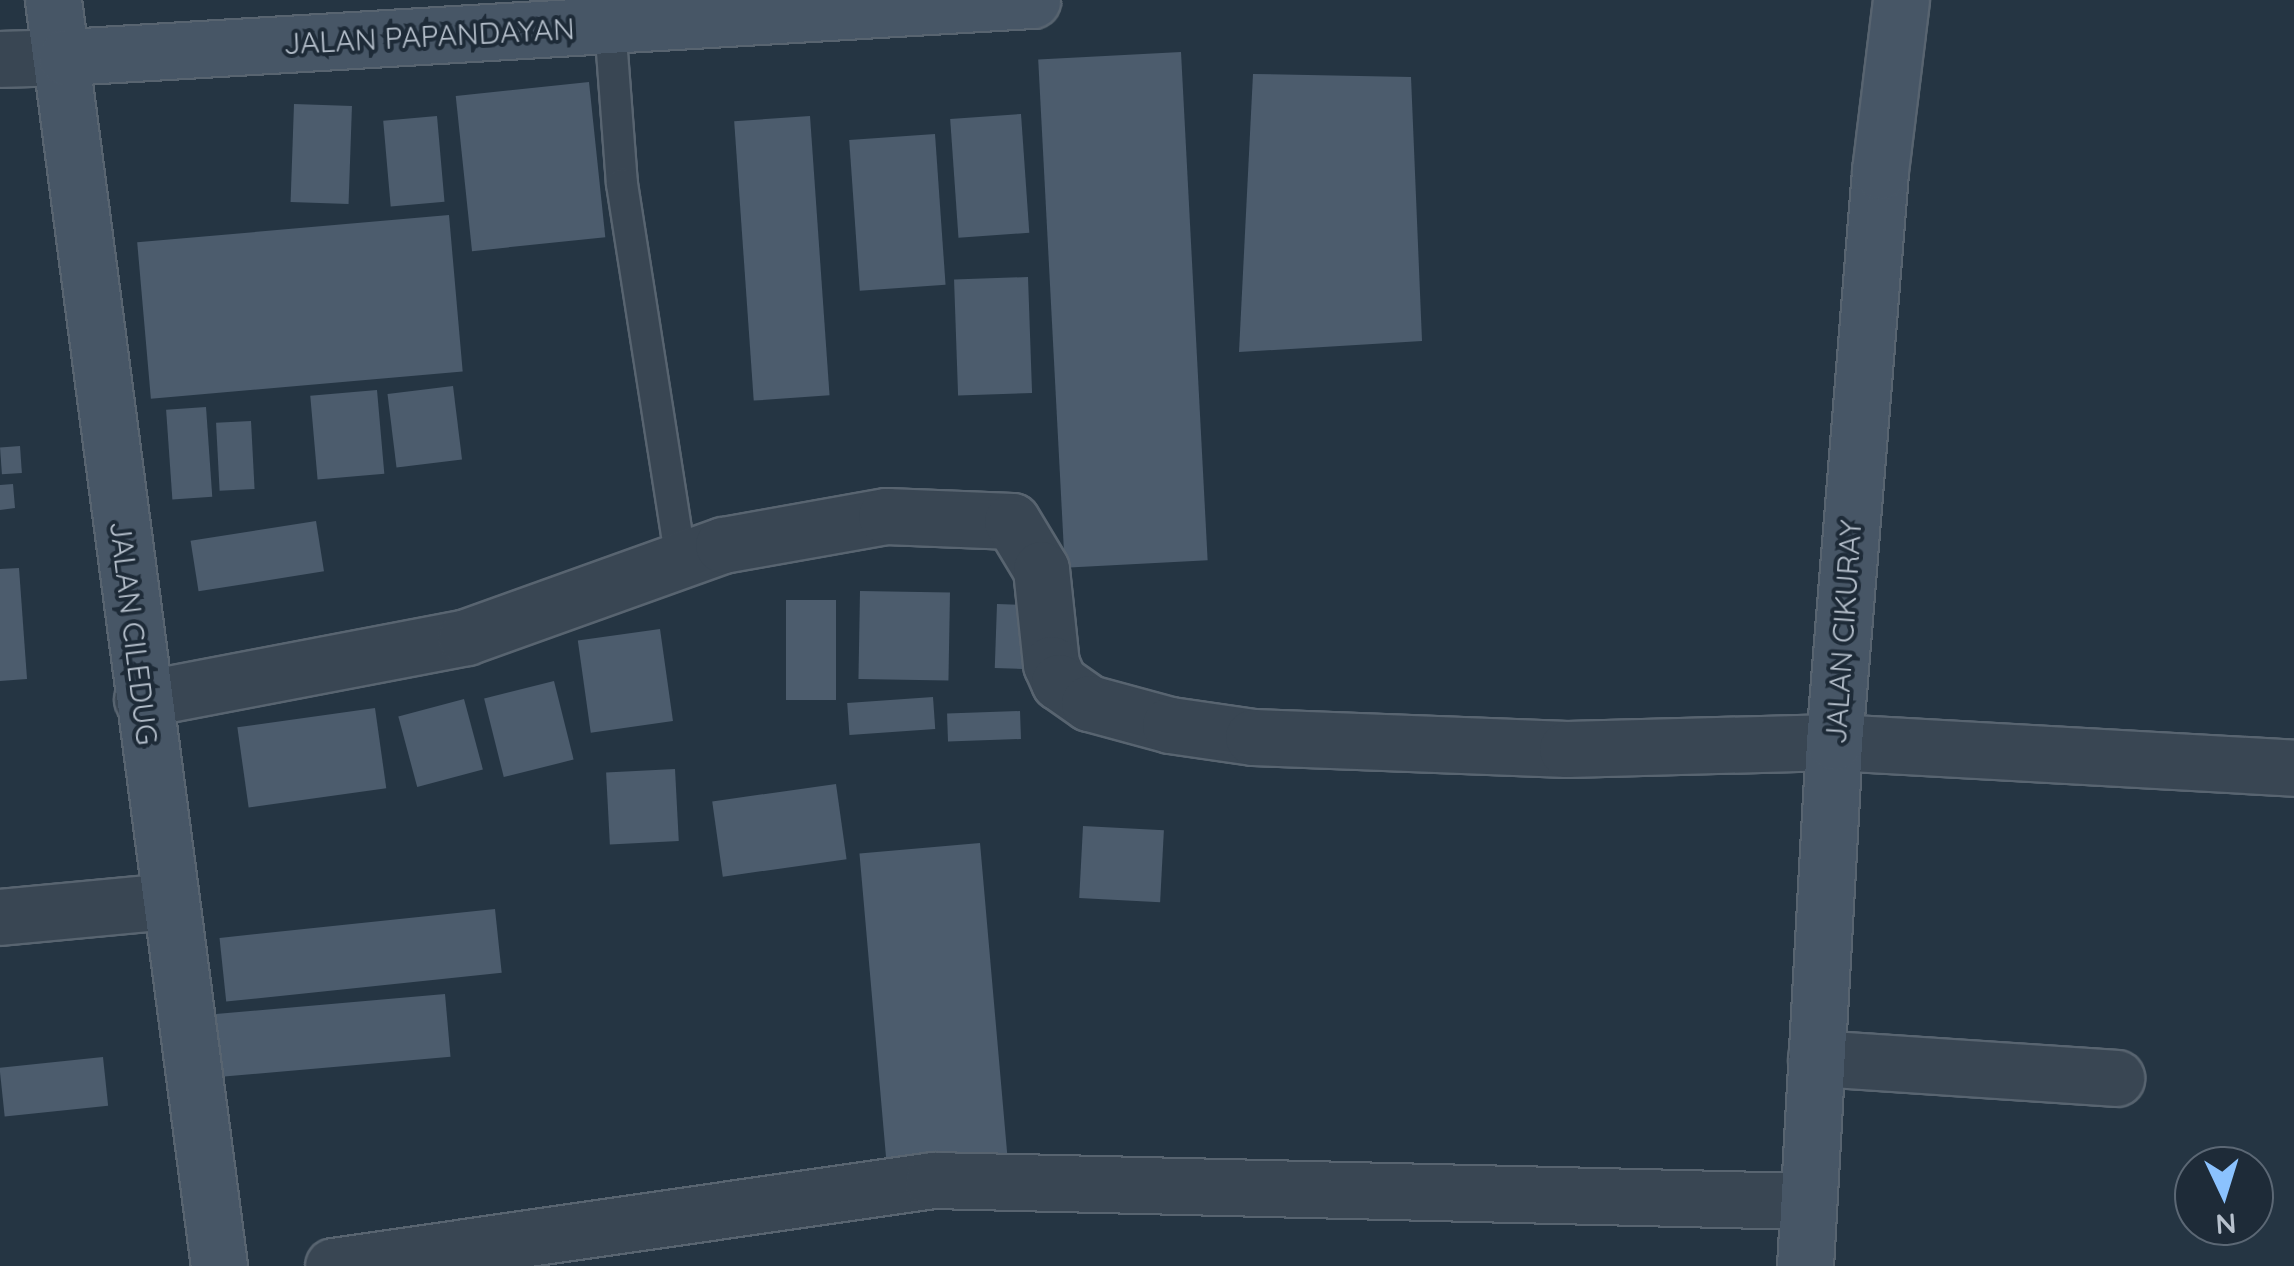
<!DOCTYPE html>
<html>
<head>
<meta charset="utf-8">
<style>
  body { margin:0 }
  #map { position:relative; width:2294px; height:1266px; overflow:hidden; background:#253543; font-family:Quicksand,sans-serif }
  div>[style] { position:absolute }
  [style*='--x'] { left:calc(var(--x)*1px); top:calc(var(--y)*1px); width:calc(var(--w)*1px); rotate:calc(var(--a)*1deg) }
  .building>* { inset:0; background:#4c5c6d; transform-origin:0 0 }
  .roads { filter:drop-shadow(2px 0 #586470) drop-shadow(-2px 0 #586470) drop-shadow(0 2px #586470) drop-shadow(0 -2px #586470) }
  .lane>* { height:30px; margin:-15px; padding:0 15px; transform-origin:15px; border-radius:15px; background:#394653 }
  .street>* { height:55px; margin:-27.5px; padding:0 27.5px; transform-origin:27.5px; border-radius:27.5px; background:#394653 }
  .secondary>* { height:55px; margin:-27.5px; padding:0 27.5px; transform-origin:27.5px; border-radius:27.5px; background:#475666 }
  span { translate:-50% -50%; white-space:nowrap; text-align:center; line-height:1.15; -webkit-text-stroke:8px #1e2b38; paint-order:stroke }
  .street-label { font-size:30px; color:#b7c1cd }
  .north { position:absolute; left:2174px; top:1146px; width:100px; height:100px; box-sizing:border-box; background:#1e2b38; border:2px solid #5b6774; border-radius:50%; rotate:176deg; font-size:28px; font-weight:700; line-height:40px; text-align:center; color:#b7c1cd }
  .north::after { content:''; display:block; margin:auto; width:35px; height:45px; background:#8bc2fe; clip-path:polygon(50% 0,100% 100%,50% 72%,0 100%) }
</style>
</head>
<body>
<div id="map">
  <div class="building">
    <i style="left:1181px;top:52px;width:509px;height:143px;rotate:87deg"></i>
    <i style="clip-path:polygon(1253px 74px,1411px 77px,1422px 341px,1239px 352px)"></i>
    <i style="left:589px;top:82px;width:156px;height:134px;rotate:84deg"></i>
    <i style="left:294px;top:104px;width:58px;height:98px;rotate:2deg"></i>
    <i style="left:1021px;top:114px;width:119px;height:71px;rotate:86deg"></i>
    <i style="left:437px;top:116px;width:86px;height:54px;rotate:85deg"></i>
    <i style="left:810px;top:116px;width:280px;height:76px;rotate:86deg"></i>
    <i style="left:935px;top:134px;width:151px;height:86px;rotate:86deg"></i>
    <i style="left:449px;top:215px;width:157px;height:313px;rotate:85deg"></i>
    <i style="left:1028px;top:277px;width:116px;height:74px;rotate:88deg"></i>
    <i style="left:453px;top:386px;width:74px;height:66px;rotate:83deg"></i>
    <i style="left:377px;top:390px;width:84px;height:67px;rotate:85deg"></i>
    <i style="left:206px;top:407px;width:90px;height:40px;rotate:86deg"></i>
    <i style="left:251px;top:421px;width:68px;height:35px;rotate:87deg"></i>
    <i style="left:20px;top:446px;width:27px;height:20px;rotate:86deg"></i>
    <i style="clip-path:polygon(13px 484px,15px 508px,0 510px,0 485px)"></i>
    <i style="left:316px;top:521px;width:51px;height:127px;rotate:81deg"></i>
    <i style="clip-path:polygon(19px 568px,27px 679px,0 681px,0 569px)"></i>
    <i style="left:860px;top:591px;width:90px;height:88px;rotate:1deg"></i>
    <i style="left:786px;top:600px;width:50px;height:100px"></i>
    <i style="left:997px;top:604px;width:34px;height:64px;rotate:2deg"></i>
    <i style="left:660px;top:629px;width:93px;height:83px;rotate:82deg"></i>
    <i style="left:554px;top:681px;width:81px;height:72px;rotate:76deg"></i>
    <i style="left:933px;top:697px;width:32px;height:86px;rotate:86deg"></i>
    <i style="left:464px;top:699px;width:73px;height:68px;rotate:75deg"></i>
    <i style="left:375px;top:708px;width:81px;height:139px;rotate:82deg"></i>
    <i style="left:1020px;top:711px;width:28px;height:73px;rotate:88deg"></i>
    <i style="left:675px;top:769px;width:72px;height:69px;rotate:87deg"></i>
    <i style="left:836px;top:784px;width:76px;height:125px;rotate:82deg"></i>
    <i style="left:1083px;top:826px;width:81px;height:72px;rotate:3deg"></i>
    <i style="left:980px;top:843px;width:316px;height:121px;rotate:85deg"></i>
    <i style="left:495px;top:909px;width:64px;height:277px;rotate:84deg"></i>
    <i style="left:445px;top:994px;width:63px;height:230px;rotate:85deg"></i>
    <i style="left:103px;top:1057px;width:49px;height:104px;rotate:84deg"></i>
  </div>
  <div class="roads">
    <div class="lane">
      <i style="--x:610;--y:25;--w:159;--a:85.7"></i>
      <i style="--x:622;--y:184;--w:380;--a:81.1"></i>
    </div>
    <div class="street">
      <i style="--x:0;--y:59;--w:66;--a:-1.7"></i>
      <i style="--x:142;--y:699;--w:330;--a:-10.8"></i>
      <i style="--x:466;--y:637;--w:273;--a:-19.7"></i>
      <i style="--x:723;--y:545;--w:166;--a:-10.1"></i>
      <i style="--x:886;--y:516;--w:126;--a:2.3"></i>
      <i style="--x:1012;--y:521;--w:56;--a:58.9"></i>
      <i style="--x:1041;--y:569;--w:96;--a:84"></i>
      <i style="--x:1051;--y:664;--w:20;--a:66"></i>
      <i style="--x:1059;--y:682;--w:37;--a:35"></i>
      <i style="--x:1089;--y:703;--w:84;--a:15.2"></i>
      <i style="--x:1170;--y:725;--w:84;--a:8.2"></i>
      <i style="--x:1253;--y:737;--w:314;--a:2.2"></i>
      <i style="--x:1567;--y:749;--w:267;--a:-1.5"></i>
      <i style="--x:1834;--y:742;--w:461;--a:3.2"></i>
      <i style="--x:0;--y:917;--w:170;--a:-5.4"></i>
      <i style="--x:1816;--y:1058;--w:301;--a:3.8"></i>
      <i style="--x:333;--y:1266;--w:606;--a:-8.16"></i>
      <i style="--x:933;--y:1180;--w:872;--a:1.38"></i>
    </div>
    <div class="secondary">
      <i style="--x:53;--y:0;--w:1277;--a:82.53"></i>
      <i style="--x:66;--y:57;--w:968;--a:-3.38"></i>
      <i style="--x:1805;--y:1266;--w:525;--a:-86.83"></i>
      <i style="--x:1834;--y:742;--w:573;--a:-85.39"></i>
      <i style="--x:1880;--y:171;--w:172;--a:-83"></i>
    </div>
  </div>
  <div class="street-label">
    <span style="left:429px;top:36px;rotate:-3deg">JALAN PAPANDAYAN</span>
    <span style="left:1843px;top:632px;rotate:-86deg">JALAN CIKURAY</span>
    <span style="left:134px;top:633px;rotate:83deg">JALAN CILEDUG</span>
  </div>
  <div class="north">N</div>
</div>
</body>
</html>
